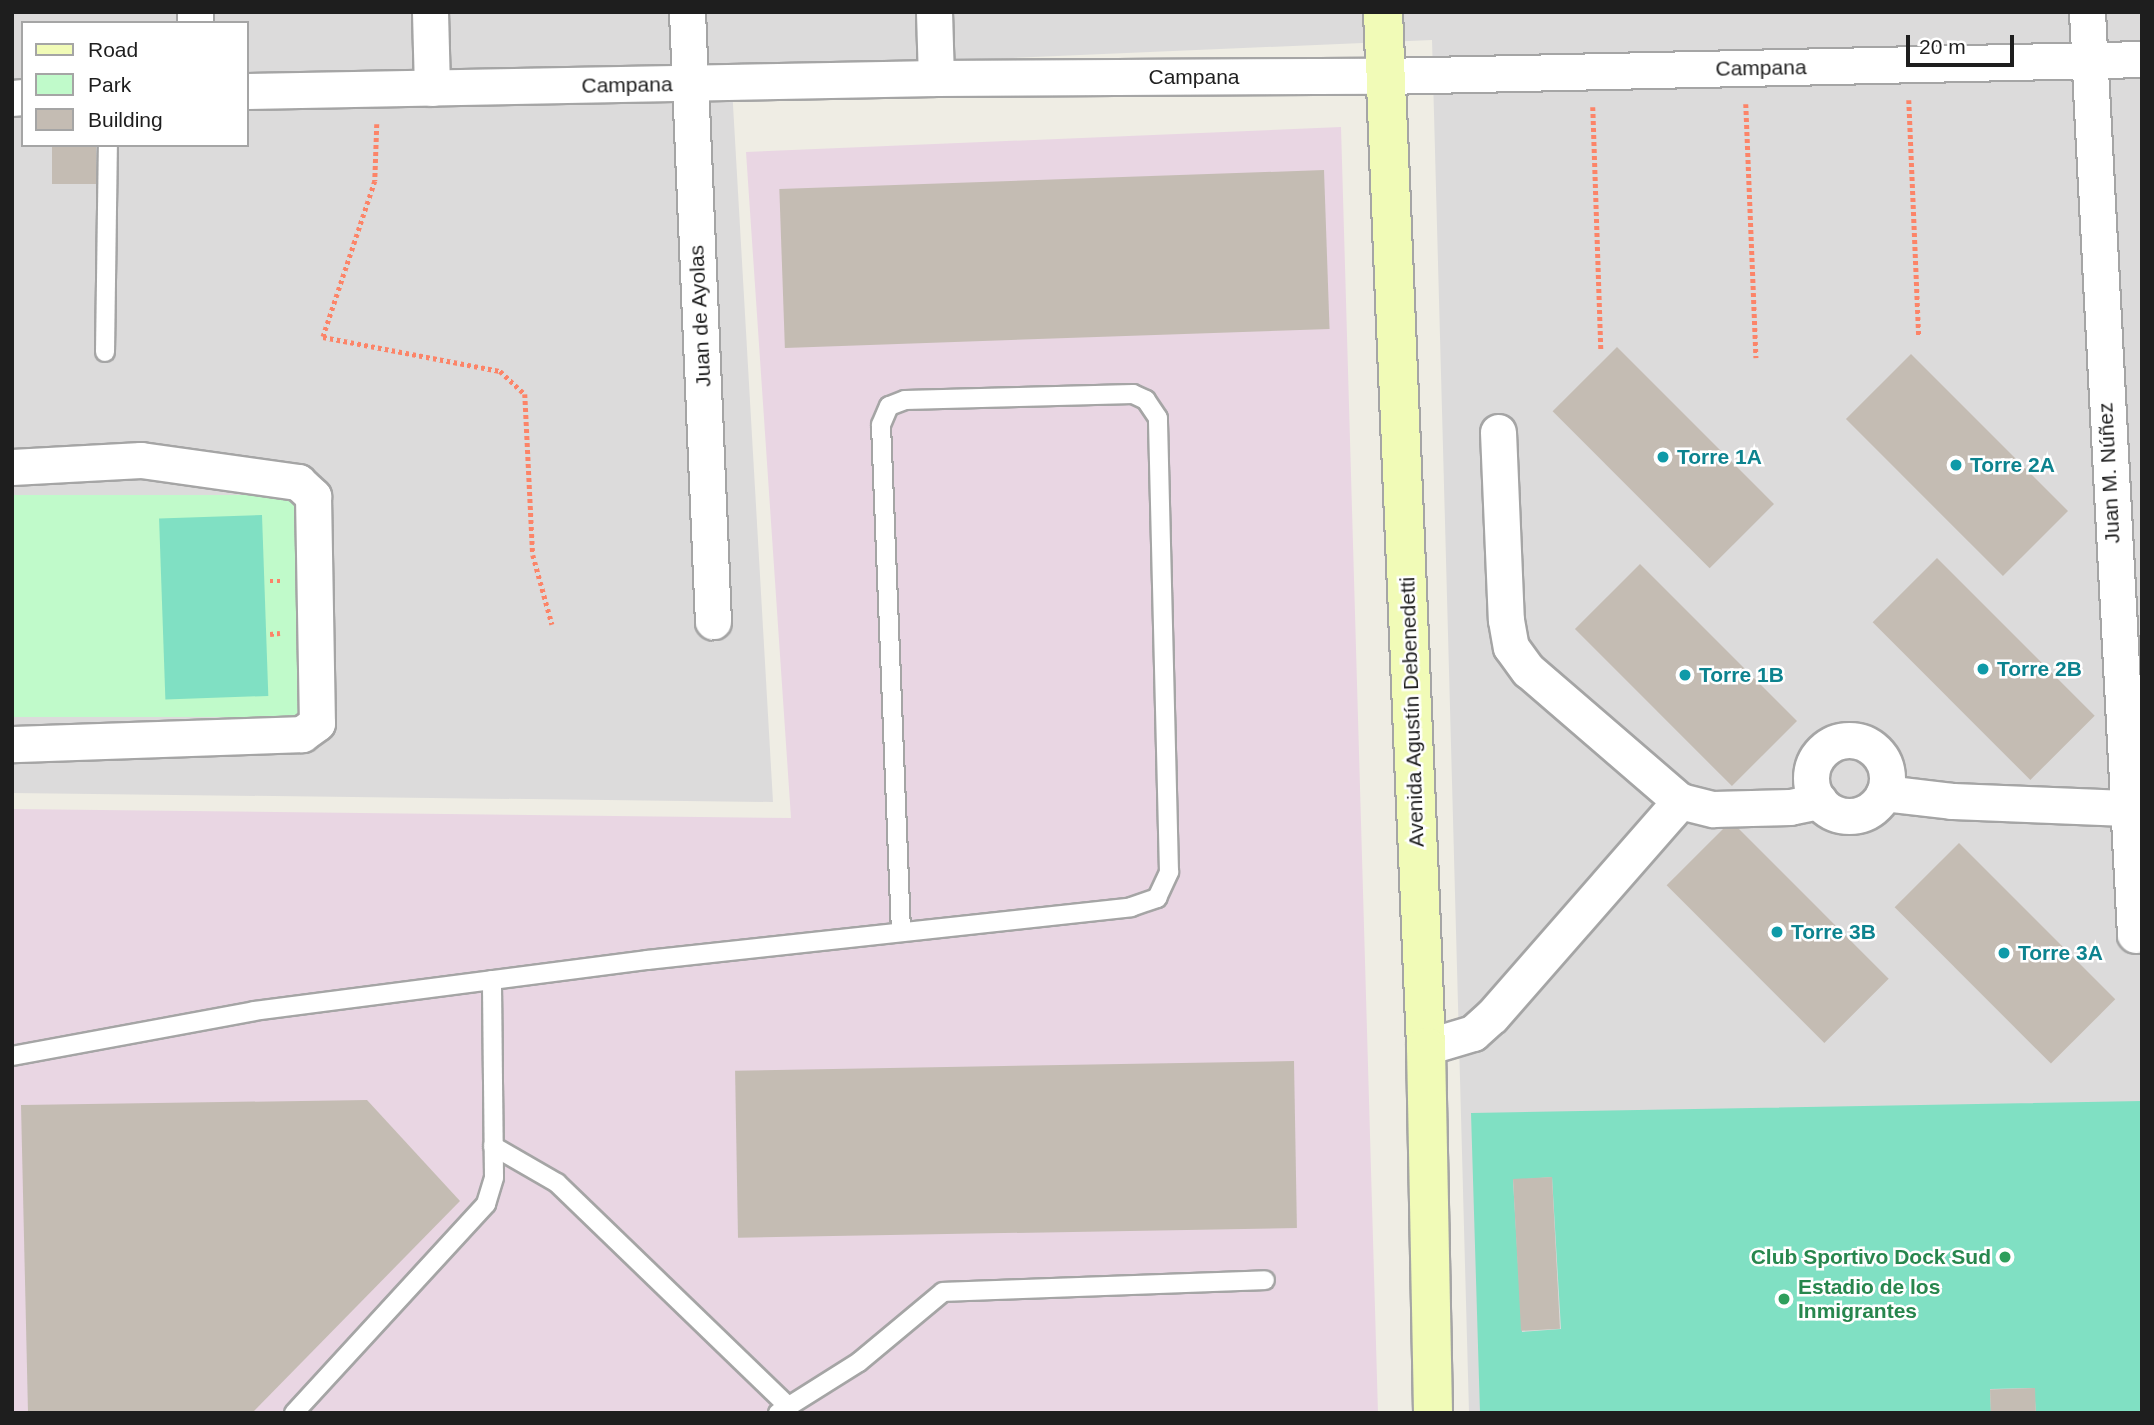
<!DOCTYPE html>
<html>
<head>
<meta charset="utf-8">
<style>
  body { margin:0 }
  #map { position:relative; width:2154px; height:1425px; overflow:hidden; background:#efede4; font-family:Helvetica,sans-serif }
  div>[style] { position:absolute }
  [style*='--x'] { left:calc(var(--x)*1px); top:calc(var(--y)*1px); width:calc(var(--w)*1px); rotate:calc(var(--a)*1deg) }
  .residential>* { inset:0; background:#dcdbdb }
  .industrial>* { inset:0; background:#e9d6e3 }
  .park>* { inset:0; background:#c0faca; transform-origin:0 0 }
  .pitch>* { inset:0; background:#80e0c3; transform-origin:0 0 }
  .building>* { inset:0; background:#c4bcb3; transform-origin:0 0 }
  .path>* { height:4.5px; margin-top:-2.25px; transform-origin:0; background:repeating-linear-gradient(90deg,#fc8468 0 3.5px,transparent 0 7px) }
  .roads { filter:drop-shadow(2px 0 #a5a5a5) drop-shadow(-2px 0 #a5a5a5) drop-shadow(0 2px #a5a5a5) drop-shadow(0 -2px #a5a5a5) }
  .service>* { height:18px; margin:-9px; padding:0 9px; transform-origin:9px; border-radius:9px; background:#fff }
  .minor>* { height:35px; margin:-17.5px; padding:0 17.5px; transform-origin:17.5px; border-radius:17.5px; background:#fff }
  .minor>.ring { margin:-17.5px; padding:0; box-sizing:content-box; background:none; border:35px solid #fff; border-radius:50% }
  .secondary>* { height:38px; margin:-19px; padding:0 19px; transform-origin:19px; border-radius:19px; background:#f1fbb7 }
  .dots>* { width:19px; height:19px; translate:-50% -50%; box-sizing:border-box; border:4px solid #fff; border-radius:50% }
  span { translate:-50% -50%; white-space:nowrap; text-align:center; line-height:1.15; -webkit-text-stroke:5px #fff; paint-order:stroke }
  .street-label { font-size:21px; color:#1e1e1e }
  .culture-label { font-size:21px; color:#0d838f; font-weight:700 }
  .left { translate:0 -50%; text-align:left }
  .leisure-label { font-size:21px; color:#27864d; font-weight:700 }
  .right { translate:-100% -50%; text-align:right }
  .frame { position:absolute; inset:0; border:14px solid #1e1e1e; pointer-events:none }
  .legend { position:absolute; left:21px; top:21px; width:228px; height:126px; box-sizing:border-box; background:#fff; border:2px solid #a5a5a5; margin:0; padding:9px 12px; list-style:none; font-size:21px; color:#1e1e1e }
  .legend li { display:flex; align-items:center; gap:14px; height:35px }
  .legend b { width:35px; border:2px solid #a5a5a5 }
  .scale { position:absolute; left:1906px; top:35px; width:108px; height:32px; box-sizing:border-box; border:4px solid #1e1e1e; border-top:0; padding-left:9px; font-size:21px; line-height:24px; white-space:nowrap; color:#1e1e1e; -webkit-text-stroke:5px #fff; paint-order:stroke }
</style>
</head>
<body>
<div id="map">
  <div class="residential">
    <i style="clip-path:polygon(evenodd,12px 12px,2142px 12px,2142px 1413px,1469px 1413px,1432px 40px,731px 70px,773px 802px,12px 793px,12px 12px,23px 23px,247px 23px,247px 145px,23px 145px,23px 23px)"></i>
  </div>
  <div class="industrial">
    <i style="clip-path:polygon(1341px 127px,1378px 1413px,12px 1413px,12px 809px,791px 818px,746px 152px)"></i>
  </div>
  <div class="park">
    <i style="left:298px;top:495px;width:222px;height:286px;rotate:90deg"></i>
  </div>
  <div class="pitch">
    <i style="left:262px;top:515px;width:181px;height:103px;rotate:88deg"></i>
    <i style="clip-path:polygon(evenodd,2142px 1101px,2142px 1413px,2036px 1413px,2034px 1388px,1990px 1389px,1991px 1413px,1480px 1413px,1471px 1113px,2142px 1101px,1552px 1177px,1561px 1329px,1522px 1332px,1513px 1180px,1552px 1177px)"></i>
  </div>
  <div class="building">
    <i style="left:52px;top:145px;width:44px;height:39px"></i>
    <i style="left:1324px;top:170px;width:159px;height:545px;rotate:88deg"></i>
    <i style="left:1617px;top:347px;width:222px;height:91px;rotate:45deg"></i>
    <i style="left:1911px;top:354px;width:222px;height:92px;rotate:45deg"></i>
    <i style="left:1937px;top:558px;width:223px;height:91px;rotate:45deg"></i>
    <i style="left:1640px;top:564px;width:222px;height:92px;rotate:45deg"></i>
    <i style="left:1731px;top:821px;width:223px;height:91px;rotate:45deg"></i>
    <i style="left:1959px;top:843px;width:221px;height:91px;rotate:45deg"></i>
    <i style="left:1294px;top:1061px;width:167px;height:559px;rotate:89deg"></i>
    <i style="clip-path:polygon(367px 1100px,460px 1201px,252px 1413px,28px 1413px,21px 1105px)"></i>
    <i style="left:1552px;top:1177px;width:152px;height:39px;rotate:87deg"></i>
    <i style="left:2035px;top:1388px;width:25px;height:45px;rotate:88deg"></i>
  </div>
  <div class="path">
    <i style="--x:1909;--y:100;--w:236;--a:87.6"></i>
    <i style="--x:1746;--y:104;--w:254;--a:87.7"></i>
    <i style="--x:1593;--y:107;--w:242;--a:88.1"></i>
    <i style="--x:377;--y:124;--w:57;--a:92"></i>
    <i style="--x:375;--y:181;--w:164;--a:108.4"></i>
    <i style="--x:323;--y:337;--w:180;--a:10.9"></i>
    <i style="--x:500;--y:371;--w:34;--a:43"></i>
    <i style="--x:525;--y:394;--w:161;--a:87.2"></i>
    <i style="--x:533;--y:555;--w:72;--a:74.6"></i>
    <i style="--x:270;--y:581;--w:10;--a:0"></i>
    <i style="--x:270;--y:634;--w:10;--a:-6"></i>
  </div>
  <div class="roads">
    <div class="service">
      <i style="--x:105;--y:352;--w:207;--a:-89.2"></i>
      <i style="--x:12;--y:1056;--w:246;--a:-10.5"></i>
      <i style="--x:254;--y:1011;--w:396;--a:-7.4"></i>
      <i style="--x:647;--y:960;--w:487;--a:-6.2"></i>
      <i style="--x:1131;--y:907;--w:28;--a:-19"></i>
      <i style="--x:1157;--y:898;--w:29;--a:-65"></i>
      <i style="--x:1169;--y:872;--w:454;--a:-91.4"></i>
      <i style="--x:1158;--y:418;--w:22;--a:-124"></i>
      <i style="--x:1146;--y:400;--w:14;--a:-155"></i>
      <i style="--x:1133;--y:394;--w:228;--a:178.5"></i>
      <i style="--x:905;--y:400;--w:17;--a:159"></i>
      <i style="--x:889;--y:406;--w:21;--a:113"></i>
      <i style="--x:881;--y:425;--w:507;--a:87.74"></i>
      <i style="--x:493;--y:1146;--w:74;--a:30"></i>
      <i style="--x:557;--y:1183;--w:321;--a:44"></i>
      <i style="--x:294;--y:1413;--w:284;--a:-47.4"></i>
      <i style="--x:486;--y:1204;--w:28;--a:-73"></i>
      <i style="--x:494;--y:1177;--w:197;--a:-90.6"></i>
      <i style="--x:778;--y:1413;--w:96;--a:-32.2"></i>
      <i style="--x:859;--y:1362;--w:109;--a:-39.8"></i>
      <i style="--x:943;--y:1292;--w:322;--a:-2.1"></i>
    </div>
    <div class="minor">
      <i style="--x:195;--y:12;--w:11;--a:90"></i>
      <i style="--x:430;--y:12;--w:76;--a:88.5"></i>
      <i style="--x:687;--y:12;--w:610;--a:87.56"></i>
      <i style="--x:934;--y:12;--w:66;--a:88.3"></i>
      <i style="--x:2087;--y:12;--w:924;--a:87.02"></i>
      <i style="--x:247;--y:91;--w:689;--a:-1.08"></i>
      <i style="--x:936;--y:78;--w:448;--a:-0.3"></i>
      <i style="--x:1384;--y:76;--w:758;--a:-1.28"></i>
      <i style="--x:12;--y:98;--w:11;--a:-5"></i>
      <i style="--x:1498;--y:432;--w:188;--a:87.6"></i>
      <i style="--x:1506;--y:620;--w:27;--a:80"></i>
      <i style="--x:1511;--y:647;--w:29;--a:54"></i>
      <i style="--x:1528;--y:670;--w:201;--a:40.8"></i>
      <i style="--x:1680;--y:801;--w:34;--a:14"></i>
      <i style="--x:1713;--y:809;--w:77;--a:-1.5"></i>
      <i style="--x:1790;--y:807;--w:30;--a:-12"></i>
      <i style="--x:12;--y:467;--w:129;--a:-3.1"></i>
      <i style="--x:141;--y:460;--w:159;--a:8"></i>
      <i style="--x:298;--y:482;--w:21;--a:43"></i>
      <i style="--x:313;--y:496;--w:227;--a:89"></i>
      <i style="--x:317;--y:723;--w:19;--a:144"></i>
      <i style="--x:302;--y:734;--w:290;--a:178"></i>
      <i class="ring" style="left:1811px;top:740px;width:41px;height:41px"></i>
      <i style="--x:1884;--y:793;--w:68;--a:6.7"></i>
      <i style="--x:1952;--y:801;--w:175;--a:2.3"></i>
      <i style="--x:1426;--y:1047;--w:49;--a:-16.6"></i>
      <i style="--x:1473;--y:1033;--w:25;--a:-42"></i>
      <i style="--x:1492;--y:1016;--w:286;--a:-48.8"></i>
    </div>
    <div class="secondary">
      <i style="--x:1383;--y:12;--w:1036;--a:87.62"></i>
      <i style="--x:1426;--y:1047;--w:366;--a:88.9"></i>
    </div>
  </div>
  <div class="dots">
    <i style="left:1663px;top:457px;background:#0f9aa8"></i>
    <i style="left:1956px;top:465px;background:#0f9aa8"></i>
    <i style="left:1983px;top:669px;background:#0f9aa8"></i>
    <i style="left:1685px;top:675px;background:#0f9aa8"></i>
    <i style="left:1777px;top:932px;background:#0f9aa8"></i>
    <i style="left:2004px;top:953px;background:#0f9aa8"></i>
    <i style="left:2005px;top:1257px;background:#2e9e5b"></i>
    <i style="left:1784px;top:1299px;background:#2e9e5b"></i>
  </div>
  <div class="street-label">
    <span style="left:1761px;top:68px;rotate:-1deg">Campana</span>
    <span style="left:1194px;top:77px">Campana</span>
    <span style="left:627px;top:85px;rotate:-1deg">Campana</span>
    <span style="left:700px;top:316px;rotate:-93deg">Juan de Ayolas</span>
    <span style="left:2109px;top:473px;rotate:-93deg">Juan M. Núñez</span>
    <span style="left:1412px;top:712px;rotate:-92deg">Avenida Agustín Debenedetti</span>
  </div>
  <div class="culture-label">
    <span class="left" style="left:1677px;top:457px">Torre 1A</span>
    <span class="left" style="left:1970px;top:465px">Torre 2A</span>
    <span class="left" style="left:1997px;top:669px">Torre 2B</span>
    <span class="left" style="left:1699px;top:675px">Torre 1B</span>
    <span class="left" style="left:1791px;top:932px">Torre 3B</span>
    <span class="left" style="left:2018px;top:953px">Torre 3A</span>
  </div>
  <div class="leisure-label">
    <span class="right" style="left:1991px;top:1257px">Club Sportivo Dock Sud</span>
    <span class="left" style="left:1798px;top:1299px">Estadio de los<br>Inmigrantes</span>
  </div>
  <div class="frame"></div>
  <ul class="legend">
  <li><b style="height:9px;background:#f1fbb7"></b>Road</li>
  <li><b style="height:19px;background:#c0faca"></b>Park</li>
  <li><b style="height:19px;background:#c4bcb3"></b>Building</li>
  </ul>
  <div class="scale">20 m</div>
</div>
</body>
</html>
